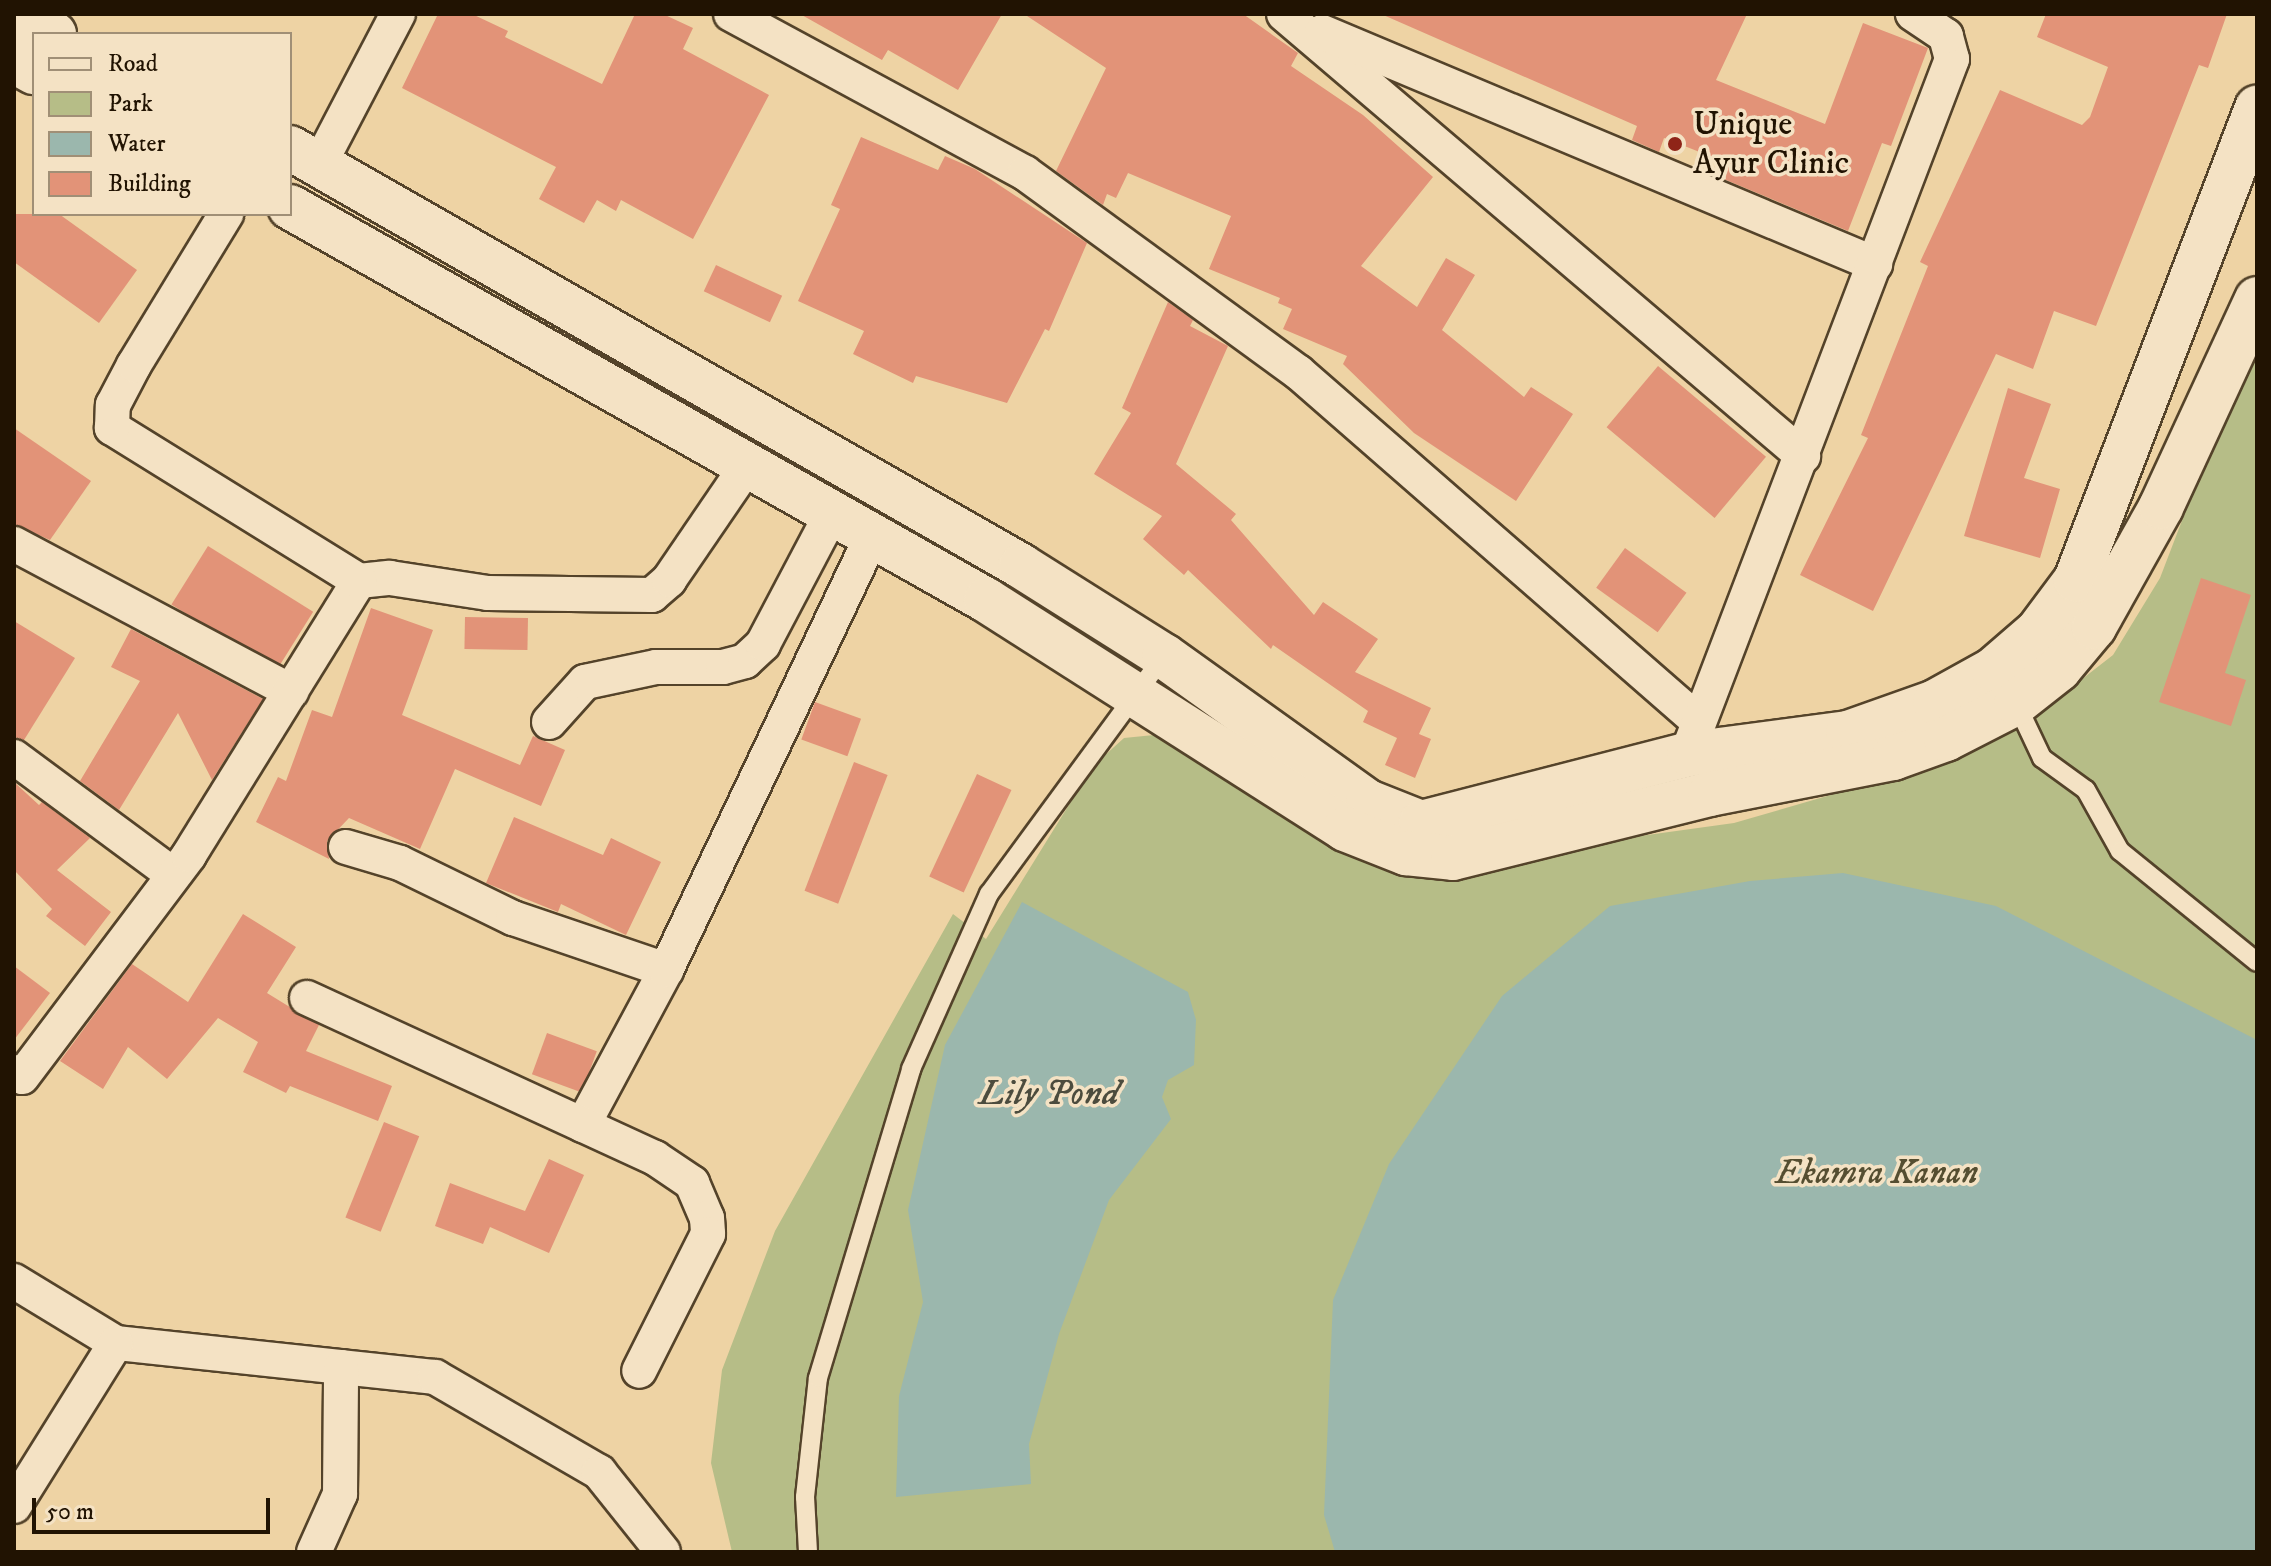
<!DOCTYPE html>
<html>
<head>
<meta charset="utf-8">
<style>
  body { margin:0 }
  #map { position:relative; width:2271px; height:1566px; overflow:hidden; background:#eed3a4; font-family:"IM FELL DW Pica",serif }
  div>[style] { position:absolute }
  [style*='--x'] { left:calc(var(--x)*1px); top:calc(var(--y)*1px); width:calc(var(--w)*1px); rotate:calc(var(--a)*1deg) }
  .green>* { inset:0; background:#b6bd87 }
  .water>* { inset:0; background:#9bb7ad }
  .building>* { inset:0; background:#e29378; transform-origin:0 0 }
  .roads { filter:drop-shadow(2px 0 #54432a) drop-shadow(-2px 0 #54432a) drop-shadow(0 2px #54432a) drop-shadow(0 -2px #54432a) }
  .service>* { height:18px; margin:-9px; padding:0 9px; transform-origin:9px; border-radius:9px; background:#f4e2c4 }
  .minor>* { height:34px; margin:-17px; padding:0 17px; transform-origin:17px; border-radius:17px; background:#f4e2c4 }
  .tertiary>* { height:44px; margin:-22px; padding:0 22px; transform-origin:22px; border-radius:22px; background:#f4e2c4 }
  .dots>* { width:22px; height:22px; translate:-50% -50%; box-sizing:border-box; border:4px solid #f4e2c4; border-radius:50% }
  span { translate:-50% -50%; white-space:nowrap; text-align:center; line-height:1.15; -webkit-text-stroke:7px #f4e2c4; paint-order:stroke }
  .poi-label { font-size:34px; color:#211302 }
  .left { translate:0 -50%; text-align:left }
  .park-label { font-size:34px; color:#554e31; font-style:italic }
  .water-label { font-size:36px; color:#4c4c3e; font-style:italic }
  .frame { position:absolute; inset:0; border:16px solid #211302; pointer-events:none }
  .legend { position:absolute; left:32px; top:32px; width:260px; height:184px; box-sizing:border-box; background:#f4e2c4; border:2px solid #a08f76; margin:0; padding:10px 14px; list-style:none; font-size:24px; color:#211302 }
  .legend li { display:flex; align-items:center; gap:16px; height:40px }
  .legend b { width:40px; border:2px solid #a08f76 }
  .scale { position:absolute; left:32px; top:1498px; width:238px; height:36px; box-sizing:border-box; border:4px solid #211302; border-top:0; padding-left:10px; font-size:24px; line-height:28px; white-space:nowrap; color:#211302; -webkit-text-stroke:6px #f4e2c4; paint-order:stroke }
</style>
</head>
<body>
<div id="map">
  <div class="green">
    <i style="clip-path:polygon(2257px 325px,2257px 1552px,732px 1552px,711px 1463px,722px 1370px,775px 1231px,953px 914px,986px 939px,1093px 766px,1124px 738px,1154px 735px,1192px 741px,1499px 868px,1640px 836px,1734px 823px,1896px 776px,2050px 704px,2113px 655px,2160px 578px)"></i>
  </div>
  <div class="water">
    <i style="clip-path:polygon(1843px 873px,1996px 906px,2257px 1040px,2257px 1552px,1335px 1552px,1324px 1515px,1333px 1300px,1389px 1164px,1502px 996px,1610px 906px,1750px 881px)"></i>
    <i style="clip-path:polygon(1022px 902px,1188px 992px,1196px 1020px,1194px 1065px,1168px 1080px,1162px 1097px,1171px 1119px,1109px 1200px,1059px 1334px,1029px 1444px,1031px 1484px,896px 1497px,899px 1396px,923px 1302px,908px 1210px,945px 1045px)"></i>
  </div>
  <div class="building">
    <i style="clip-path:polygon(438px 14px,472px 14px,508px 31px,505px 37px,602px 84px,635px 14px,663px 14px,693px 28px,683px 49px,769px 95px,693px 239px,621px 200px,616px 211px,597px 200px,584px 223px,539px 199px,556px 167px,402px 88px)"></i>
    <i style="clip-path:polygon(800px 14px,1002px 14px,958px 90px,888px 50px,882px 60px)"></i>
    <i style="clip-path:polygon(1024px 14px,1243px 14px,1298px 53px,1291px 66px,1363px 115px,1433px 177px,1361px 266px,1417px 307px,1446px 258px,1475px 275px,1442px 330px,1524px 397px,1531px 387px,1573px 414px,1516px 501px,1414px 433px,1343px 364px,1347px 356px,1283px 329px,1292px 309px,1278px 303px,1280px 298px,1209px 269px,1231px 216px,1128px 173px,1116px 198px,1107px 194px,1103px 205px,1056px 171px,1106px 68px)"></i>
    <i style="clip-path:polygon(1381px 14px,1747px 14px,1716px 80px,1825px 124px,1863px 23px,1928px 48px,1891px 146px,1882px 143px,1848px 231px,1714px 175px,1720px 160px,1664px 138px,1659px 152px,1632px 140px,1637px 126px)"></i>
    <i style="clip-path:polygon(2046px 14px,2227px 14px,2208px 68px,2199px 65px,2096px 326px,2054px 311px,2033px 369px,1996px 354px,1873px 611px,1800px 575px,1868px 438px,1861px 435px,1928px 266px,1920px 262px,2000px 90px,2082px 125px,2090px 117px,2108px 67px,2037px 37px)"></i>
    <i style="clip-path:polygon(861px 137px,938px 170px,945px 156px,975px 169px,1087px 243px,1049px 331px,1045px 329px,1007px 403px,916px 376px,913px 383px,853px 354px,864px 331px,798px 301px,840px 209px,831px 205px)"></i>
    <i style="clip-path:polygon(14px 214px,59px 214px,137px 270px,99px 323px,14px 262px)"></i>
    <i style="left:716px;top:265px;width:73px;height:29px;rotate:25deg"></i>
    <i style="clip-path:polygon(1168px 302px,1193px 320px,1190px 326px,1228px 346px,1176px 464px,1236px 514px,1231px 520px,1314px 615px,1323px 602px,1378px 639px,1355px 672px,1431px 708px,1419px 734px,1431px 739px,1415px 778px,1385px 765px,1397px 738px,1363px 722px,1368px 711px,1273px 645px,1271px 649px,1188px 570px,1184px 575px,1143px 539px,1162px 516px,1094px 474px,1131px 413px,1122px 408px)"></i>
    <i style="left:1658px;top:366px;width:141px;height:80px;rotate:40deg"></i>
    <i style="clip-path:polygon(2008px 388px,2051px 404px,2024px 478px,2060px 489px,2040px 558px,1964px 536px)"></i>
    <i style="clip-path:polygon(14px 428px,91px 481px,50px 540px,14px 524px)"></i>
    <i style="left:208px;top:546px;width:124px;height:69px;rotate:32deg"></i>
    <i style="left:1625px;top:548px;width:76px;height:49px;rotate:36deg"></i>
    <i style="clip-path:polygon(2201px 578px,2251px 595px,2225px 673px,2246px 680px,2231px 726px,2159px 702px)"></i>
    <i style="clip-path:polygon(371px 608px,433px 630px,402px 715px,520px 765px,533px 736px,565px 750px,541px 806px,455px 769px,420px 849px,349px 818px,327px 841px,329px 859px,256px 822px,278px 777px,286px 781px,312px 710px,332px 717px)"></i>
    <i style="left:465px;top:617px;width:63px;height:32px;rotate:1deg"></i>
    <i style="clip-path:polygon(14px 621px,75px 658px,24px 740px,14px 737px)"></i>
    <i style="clip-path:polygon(131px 629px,263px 699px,212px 780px,178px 713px,119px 810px,80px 781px,140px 681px,111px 667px)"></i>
    <i style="left:815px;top:702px;width:49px;height:40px;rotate:20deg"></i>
    <i style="left:854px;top:762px;width:36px;height:138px;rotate:21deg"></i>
    <i style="left:977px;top:774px;width:38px;height:113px;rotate:25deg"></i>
    <i style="clip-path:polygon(14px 782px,39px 805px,42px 802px,90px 838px,57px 870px,111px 912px,85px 946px,46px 916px,52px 909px,14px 870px)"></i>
    <i style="clip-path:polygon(514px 817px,603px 855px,611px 838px,661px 862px,626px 935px,561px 904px,558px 912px,486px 883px)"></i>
    <i style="clip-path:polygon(243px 914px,296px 947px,267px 993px,319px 1025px,306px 1051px,392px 1086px,378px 1121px,290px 1086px,286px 1093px,243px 1072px,258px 1042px,218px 1018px,167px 1079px,128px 1047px,103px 1089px,60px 1061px,132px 964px,188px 1002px)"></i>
    <i style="clip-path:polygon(14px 966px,50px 993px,14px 1040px)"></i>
    <i style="left:547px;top:1033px;width:53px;height:44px;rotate:20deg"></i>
    <i style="left:384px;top:1122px;width:38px;height:103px;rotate:22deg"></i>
    <i style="clip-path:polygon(549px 1159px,584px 1175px,549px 1253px,490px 1227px,483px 1244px,435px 1226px,450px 1183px,525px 1211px)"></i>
  </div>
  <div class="roads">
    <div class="service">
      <i style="--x:2016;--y:703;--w:61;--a:64.7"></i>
      <i style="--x:2042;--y:758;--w:54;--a:36"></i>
      <i style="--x:2086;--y:790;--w:70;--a:60.9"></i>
      <i style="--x:2120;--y:851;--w:176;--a:39"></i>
      <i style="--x:808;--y:1552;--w:55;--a:-93.1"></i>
      <i style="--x:805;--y:1497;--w:120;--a:-83.8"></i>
      <i style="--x:818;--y:1378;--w:323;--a:-73.2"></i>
      <i style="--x:911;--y:1069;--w:192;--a:-66"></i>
      <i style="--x:989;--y:894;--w:295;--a:-53.7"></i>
    </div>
    <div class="minor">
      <i style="--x:731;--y:14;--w:334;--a:28.4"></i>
      <i style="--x:1025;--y:173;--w:338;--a:36.1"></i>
      <i style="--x:1298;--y:372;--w:531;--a:41.1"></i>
      <i style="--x:1284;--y:14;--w:682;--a:40.42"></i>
      <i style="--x:1322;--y:32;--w:600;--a:22.76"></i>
      <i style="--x:321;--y:161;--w:166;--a:-62.4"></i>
      <i style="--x:14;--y:544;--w:314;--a:28"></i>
      <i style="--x:359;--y:581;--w:31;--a:-6"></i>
      <i style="--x:390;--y:578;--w:99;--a:8.7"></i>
      <i style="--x:488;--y:593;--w:164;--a:0.7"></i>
      <i style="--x:652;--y:595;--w:23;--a:-41"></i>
      <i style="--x:669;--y:580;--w:140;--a:-55.7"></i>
      <i style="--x:549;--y:722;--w:54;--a:-48"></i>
      <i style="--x:585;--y:682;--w:73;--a:-11.9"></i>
      <i style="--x:656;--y:667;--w:67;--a:0"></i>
      <i style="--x:723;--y:667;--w:23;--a:-15"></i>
      <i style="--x:745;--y:661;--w:25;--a:-43"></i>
      <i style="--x:763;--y:644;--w:148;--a:-62.2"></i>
      <i style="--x:1692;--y:741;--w:730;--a:-69.13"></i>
      <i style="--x:1952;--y:59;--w:24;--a:-105"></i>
      <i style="--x:1946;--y:36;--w:40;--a:-146"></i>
      <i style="--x:14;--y:757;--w:195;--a:36.5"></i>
      <i style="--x:346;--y:847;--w:56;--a:16.5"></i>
      <i style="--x:400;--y:863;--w:126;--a:26"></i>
      <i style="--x:513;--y:918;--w:162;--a:18.8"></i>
      <i style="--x:666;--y:970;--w:176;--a:118.2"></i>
      <i style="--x:666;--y:970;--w:480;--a:-64.6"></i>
      <i style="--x:307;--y:998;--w:383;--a:24.7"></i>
      <i style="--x:655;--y:1158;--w:45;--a:34"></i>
      <i style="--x:692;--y:1183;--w:38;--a:67"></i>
      <i style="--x:707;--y:1218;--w:16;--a:86"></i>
      <i style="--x:708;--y:1234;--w:153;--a:116.7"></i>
      <i style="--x:14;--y:1072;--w:9;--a:32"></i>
      <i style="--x:22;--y:1077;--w:278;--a:-53"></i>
      <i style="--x:189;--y:855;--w:322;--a:-58.2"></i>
      <i style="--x:359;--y:581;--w:291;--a:-148.2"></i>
      <i style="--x:112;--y:428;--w:23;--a:-88"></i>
      <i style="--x:113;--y:405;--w:45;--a:-62.3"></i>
      <i style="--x:134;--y:365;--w:177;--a:-58.6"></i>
      <i style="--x:14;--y:1281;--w:119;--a:31.3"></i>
      <i style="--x:116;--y:1343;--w:321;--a:6.1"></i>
      <i style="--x:435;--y:1377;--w:190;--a:30.1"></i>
      <i style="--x:599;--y:1472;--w:102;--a:51.3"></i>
      <i style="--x:14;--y:1506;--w:192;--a:-58"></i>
      <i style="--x:314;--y:1552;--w:64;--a:-65.9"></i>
      <i style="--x:340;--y:1494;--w:127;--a:-89.5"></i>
    </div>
    <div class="tertiary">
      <i style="--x:14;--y:16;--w:44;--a:24.2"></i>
      <i style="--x:14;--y:61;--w:23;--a:29"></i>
      <i style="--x:290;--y:148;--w:842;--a:29.76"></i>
      <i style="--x:1021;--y:566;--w:169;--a:32.2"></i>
      <i style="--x:1164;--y:656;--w:251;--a:35.6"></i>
      <i style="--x:1368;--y:802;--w:57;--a:21.6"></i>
      <i style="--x:1421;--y:823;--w:277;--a:-14.4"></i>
      <i style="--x:1689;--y:754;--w:160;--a:-7.5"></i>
      <i style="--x:1848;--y:733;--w:92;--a:-19.6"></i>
      <i style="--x:1935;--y:702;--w:66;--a:-28.9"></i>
      <i style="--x:1993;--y:670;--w:60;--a:-40.9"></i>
      <i style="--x:2038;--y:631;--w:64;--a:-53.3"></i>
      <i style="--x:2076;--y:580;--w:506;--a:-69.02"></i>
      <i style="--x:290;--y:207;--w:799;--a:29.45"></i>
      <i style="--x:986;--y:600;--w:426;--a:32.5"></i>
      <i style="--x:1345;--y:829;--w:66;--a:21.5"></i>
      <i style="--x:1406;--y:853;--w:47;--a:6.1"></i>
      <i style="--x:1453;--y:858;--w:265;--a:-14"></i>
      <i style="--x:1710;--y:794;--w:187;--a:-11.1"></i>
      <i style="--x:1893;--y:758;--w:56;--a:-19.7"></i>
      <i style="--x:1946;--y:739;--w:79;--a:-27.2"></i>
      <i style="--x:2016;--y:703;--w:55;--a:-38.3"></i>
      <i style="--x:2059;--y:669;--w:55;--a:-50.2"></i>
      <i style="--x:2094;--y:627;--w:137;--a:-60.8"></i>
      <i style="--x:2161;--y:507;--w:229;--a:-65.2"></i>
    </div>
  </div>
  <div class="dots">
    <i style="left:1675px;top:144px;background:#8f2418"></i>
  </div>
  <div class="poi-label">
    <span class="left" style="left:1693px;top:144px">Unique<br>Ayur Clinic</span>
  </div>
  <div class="park-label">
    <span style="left:1877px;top:1174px">Ekamra Kanan</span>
  </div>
  <div class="water-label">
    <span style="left:1049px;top:1094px">Lily Pond</span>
  </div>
  <div class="frame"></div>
  <ul class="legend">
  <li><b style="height:10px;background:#f4e2c4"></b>Road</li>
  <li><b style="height:22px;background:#b6bd87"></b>Park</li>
  <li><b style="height:22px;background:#9bb7ad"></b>Water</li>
  <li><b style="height:22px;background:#e29378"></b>Building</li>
  </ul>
  <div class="scale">50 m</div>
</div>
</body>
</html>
